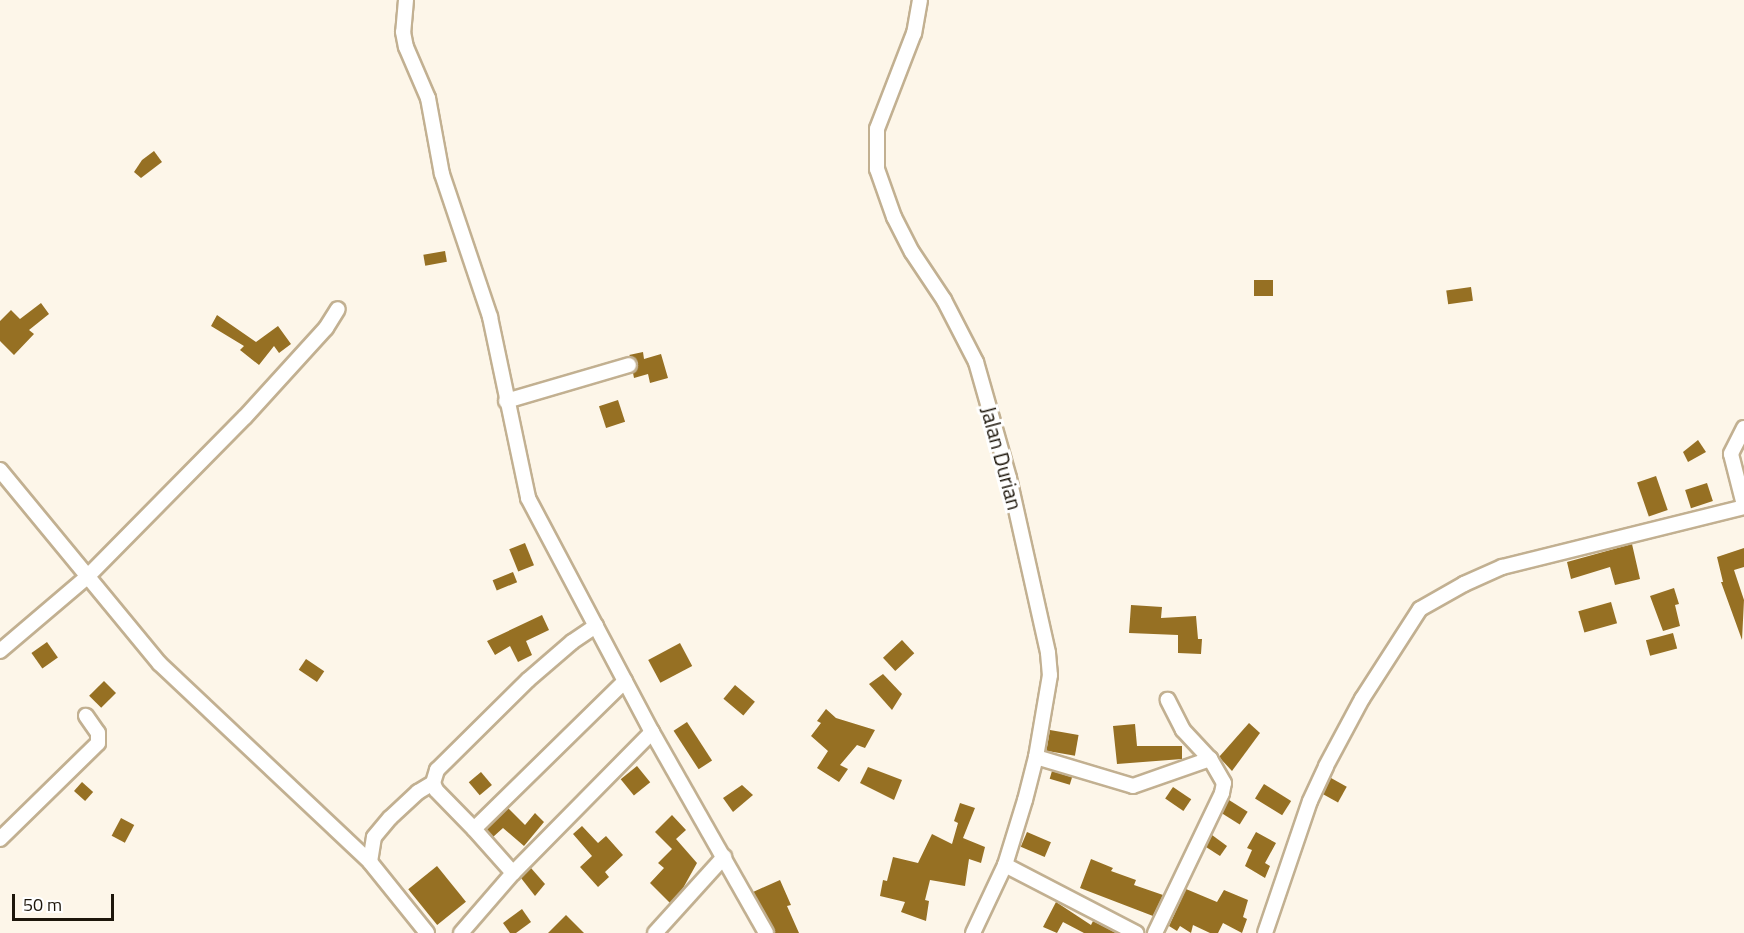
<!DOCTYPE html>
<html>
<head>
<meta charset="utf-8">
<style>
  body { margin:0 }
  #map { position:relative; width:1744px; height:933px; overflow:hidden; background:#fdf6e9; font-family:"Titillium Web",sans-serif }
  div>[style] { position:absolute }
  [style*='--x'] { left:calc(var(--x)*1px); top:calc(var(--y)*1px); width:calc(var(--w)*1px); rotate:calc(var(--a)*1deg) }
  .building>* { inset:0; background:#967023; transform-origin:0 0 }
  .roads { filter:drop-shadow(2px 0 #c2b091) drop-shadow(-2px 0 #c2b091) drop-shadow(0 2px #c2b091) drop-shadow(0 -2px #c2b091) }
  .minor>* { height:14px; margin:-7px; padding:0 7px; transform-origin:7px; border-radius:7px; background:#fff }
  span { translate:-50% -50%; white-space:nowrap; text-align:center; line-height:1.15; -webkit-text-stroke:6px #fff; paint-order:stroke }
  .street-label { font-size:21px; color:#1d160b }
  .scale { position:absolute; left:12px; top:894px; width:102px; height:27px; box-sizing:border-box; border:3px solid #1d160b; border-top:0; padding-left:8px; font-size:18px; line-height:21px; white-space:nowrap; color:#1d160b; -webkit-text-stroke:4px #fff; paint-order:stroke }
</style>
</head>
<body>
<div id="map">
  <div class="building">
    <i style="clip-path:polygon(154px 151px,162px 162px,141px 178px,134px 172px,142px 160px)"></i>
    <i style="left:445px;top:251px;width:11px;height:22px;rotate:80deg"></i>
    <i style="left:1254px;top:280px;width:19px;height:16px"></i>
    <i style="left:1471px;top:287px;width:14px;height:25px;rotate:82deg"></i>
    <i style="clip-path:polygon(41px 303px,49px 314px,29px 330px,34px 334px,14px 355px,0 341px,0 321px,11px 310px,20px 319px)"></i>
    <i style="clip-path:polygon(217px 315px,256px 342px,278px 326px,291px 344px,279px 353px,274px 346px,259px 365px,240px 350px,244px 346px,211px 326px)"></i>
    <i style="clip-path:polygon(643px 352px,644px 359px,661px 354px,668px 378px,650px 383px,648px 374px,634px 378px,633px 373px,638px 363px,629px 355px)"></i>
    <i style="left:618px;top:400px;width:23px;height:20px;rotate:72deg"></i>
    <i style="clip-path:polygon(1698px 440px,1706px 452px,1688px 462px,1683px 452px)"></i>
    <i style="left:1656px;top:476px;width:36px;height:20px;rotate:71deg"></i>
    <i style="left:1707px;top:483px;width:19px;height:23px;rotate:72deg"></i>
    <i style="left:525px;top:543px;width:24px;height:17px;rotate:68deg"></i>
    <i style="clip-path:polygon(1632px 544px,1640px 579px,1615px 585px,1610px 567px,1571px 579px,1567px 562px)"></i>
    <i style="clip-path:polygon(1744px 548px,1744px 567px,1734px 570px,1744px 600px,1742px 640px,1721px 582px,1723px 582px,1717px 557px)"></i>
    <i style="left:513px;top:572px;width:11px;height:22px;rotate:68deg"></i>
    <i style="clip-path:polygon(1674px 588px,1679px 604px,1675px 605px,1680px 626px,1663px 631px,1650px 596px)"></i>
    <i style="left:1611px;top:602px;width:22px;height:34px;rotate:74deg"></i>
    <i style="clip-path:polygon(1131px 605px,1162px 607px,1161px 618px,1196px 616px,1198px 639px,1202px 639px,1201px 654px,1178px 653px,1178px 635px,1129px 633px)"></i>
    <i style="clip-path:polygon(542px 615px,549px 630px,526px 641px,532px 655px,518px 662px,510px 646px,495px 655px,487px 641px)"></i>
    <i style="left:1673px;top:633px;width:16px;height:28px;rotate:75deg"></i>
    <i style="left:902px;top:640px;width:18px;height:26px;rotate:47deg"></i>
    <i style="left:47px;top:642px;width:19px;height:19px;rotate:55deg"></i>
    <i style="left:680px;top:643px;width:26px;height:36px;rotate:62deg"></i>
    <i style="left:306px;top:659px;width:22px;height:13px;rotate:34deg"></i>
    <i style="clip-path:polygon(883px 674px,902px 694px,892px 710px,869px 684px)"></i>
    <i style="left:104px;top:681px;width:17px;height:21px;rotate:45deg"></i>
    <i style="left:735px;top:685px;width:26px;height:18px;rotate:40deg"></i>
    <i style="clip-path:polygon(826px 709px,836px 718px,875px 730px,865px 748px,857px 745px,840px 765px,848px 769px,839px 782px,817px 768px,828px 751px,811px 736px,821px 723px,817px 721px)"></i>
    <i style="left:687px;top:722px;width:46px;height:16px;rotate:57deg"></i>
    <i style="clip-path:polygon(1249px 723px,1260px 733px,1232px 771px,1219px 757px)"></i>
    <i style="clip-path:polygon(1135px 724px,1137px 746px,1182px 746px,1182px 759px,1117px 764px,1113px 726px)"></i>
    <i style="left:1050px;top:730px;width:29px;height:21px;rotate:10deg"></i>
    <i style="left:637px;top:766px;width:21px;height:21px;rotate:51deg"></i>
    <i style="clip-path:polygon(868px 767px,902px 780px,894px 800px,860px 783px)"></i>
    <i style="left:1052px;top:771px;width:21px;height:8px;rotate:17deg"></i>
    <i style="left:481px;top:772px;width:17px;height:16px;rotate:50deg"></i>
    <i style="left:1331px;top:778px;width:18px;height:18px;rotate:29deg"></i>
    <i style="left:82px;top:782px;width:15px;height:12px;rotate:42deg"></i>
    <i style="left:1264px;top:784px;width:32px;height:17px;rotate:32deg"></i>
    <i style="clip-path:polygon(742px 785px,753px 795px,733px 812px,723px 798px)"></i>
    <i style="left:1173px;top:787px;width:22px;height:14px;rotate:34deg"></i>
    <i style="left:1229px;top:800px;width:22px;height:15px;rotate:32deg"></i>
    <i style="clip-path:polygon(960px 803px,975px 808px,963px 838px,985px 847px,981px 863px,969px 859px,965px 886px,930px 880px,925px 900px,929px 901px,926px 921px,901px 912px,905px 902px,880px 896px,883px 880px,887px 881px,893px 857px,918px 863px,932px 834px,952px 844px,958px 823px,954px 821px)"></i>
    <i style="clip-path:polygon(508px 808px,525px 825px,535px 813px,544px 822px,524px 846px,503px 828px,493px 837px,486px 829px)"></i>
    <i style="clip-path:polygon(672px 815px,686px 830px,676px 839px,697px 863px,682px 890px,670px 903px,650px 883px,664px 868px,658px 863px,672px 849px,655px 832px)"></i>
    <i style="left:121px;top:818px;width:15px;height:20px;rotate:28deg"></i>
    <i style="clip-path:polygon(582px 826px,598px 843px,606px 836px,623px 855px,605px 872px,609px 877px,598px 887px,580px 867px,592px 856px,573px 834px)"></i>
    <i style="left:1027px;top:832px;width:26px;height:16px;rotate:23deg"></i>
    <i style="clip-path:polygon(1256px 832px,1276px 843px,1265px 863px,1270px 866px,1265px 878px,1245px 866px,1252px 850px,1247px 848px)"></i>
    <i style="clip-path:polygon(1212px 835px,1227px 846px,1220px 856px,1206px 847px)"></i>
    <i style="clip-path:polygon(1091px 859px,1113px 868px,1111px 871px,1136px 880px,1134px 885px,1163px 895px,1153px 916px,1080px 888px)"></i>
    <i style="left:437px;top:866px;width:46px;height:37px;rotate:51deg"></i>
    <i style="clip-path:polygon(531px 868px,545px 884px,535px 896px,521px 878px)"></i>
    <i style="clip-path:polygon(780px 880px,791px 905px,787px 906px,799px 933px,775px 933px,753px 892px)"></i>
    <i style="clip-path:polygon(1186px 889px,1217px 902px,1224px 890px,1248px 900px,1243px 917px,1247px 919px,1242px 933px,1223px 923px,1218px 933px,1210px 933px,1193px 925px,1191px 933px,1180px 926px,1177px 931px,1169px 926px)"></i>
    <i style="clip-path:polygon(1056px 902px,1091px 925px,1093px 921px,1116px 933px,1084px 933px,1063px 922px,1057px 933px,1043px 927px)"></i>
    <i style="clip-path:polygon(522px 909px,531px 922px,516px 933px,510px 933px,503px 923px)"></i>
    <i style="clip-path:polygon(566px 915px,584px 933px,548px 933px)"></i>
  </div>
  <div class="roads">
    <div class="minor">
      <i style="--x:406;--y:0;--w:32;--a:95"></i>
      <i style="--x:403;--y:32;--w:15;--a:79"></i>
      <i style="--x:406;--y:47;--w:56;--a:66.7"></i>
      <i style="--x:428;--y:98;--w:77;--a:79.6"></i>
      <i style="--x:442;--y:174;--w:151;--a:71.4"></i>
      <i style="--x:490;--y:317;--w:185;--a:78.1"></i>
      <i style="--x:528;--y:498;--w:265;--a:62.1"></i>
      <i style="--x:652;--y:732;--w:231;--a:60.4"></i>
      <i style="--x:920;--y:0;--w:34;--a:100"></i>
      <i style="--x:914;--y:33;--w:103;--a:111.1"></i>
      <i style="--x:877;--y:129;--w:40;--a:90"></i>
      <i style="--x:877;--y:169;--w:51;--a:70.5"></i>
      <i style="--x:894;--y:217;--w:39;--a:63"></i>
      <i style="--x:912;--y:252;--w:58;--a:56.3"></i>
      <i style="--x:944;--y:300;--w:70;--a:62.7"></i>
      <i style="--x:976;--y:362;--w:121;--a:74.1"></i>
      <i style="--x:1009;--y:478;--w:179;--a:77.4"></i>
      <i style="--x:1048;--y:653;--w:22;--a:85"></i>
      <i style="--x:1050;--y:675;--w:83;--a:99.7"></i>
      <i style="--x:1036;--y:757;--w:44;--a:104.3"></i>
      <i style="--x:1025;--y:800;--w:68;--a:107.1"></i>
      <i style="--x:1005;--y:865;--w:75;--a:115.2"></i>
      <i style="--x:506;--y:401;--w:128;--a:-16.3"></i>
      <i style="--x:1744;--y:428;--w:29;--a:117"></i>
      <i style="--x:1731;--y:454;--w:53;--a:75.7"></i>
      <i style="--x:0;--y:470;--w:251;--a:50.5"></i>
      <i style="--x:160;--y:664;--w:289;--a:43.3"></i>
      <i style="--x:370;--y:862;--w:91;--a:51.2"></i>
      <i style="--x:0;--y:651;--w:116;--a:-40.4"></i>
      <i style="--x:88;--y:576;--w:223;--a:-45.4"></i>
      <i style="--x:245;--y:417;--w:120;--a:-47.7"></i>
      <i style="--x:326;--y:328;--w:22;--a:-58"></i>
      <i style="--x:625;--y:681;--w:211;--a:135.6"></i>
      <i style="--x:474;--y:829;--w:59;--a:48.4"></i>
      <i style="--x:513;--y:873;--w:198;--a:-45.4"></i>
      <i style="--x:1036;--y:757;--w:101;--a:16.6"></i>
      <i style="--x:1133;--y:786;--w:82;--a:-19.3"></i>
      <i style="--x:1210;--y:759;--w:40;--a:-133"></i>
      <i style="--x:1183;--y:730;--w:34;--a:-117"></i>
      <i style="--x:474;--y:829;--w:54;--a:-134.3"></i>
      <i style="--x:436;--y:790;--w:8;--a:-113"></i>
      <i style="--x:433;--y:783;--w:14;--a:-73"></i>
      <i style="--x:437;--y:770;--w:128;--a:-44.7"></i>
      <i style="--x:528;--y:680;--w:58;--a:-40.8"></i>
      <i style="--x:572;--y:642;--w:29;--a:-34"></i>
      <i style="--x:0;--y:839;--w:137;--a:-44.4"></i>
      <i style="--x:98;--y:743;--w:10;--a:-90"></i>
      <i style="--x:98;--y:733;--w:21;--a:-125"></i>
      <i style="--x:370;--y:862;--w:25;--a:-81"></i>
      <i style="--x:374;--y:837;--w:25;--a:-50"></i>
      <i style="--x:390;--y:818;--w:38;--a:-43"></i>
      <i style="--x:418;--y:792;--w:17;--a:-31"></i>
      <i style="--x:1005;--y:865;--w:148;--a:27.4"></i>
      <i style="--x:461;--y:933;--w:79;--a:-49.1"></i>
      <i style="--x:655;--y:933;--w:103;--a:-47.8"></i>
      <i style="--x:1155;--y:933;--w:155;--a:-64.4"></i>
      <i style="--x:1222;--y:793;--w:10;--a:-79"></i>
      <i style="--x:1224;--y:783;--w:28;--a:-120"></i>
      <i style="--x:1265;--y:933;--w:139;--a:-71.2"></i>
      <i style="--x:1310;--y:801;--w:38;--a:-65"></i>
      <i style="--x:1326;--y:766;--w:76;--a:-61.8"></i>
      <i style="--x:1362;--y:699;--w:107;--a:-57.2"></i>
      <i style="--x:1420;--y:609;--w:51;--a:-29.6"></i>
      <i style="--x:1464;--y:584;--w:42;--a:-24.1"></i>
      <i style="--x:1502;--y:567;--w:249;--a:-13.9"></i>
    </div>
  </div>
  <div class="street-label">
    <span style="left:1002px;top:458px;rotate:75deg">Jalan Durian</span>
  </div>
  <div class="scale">50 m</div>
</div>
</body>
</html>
